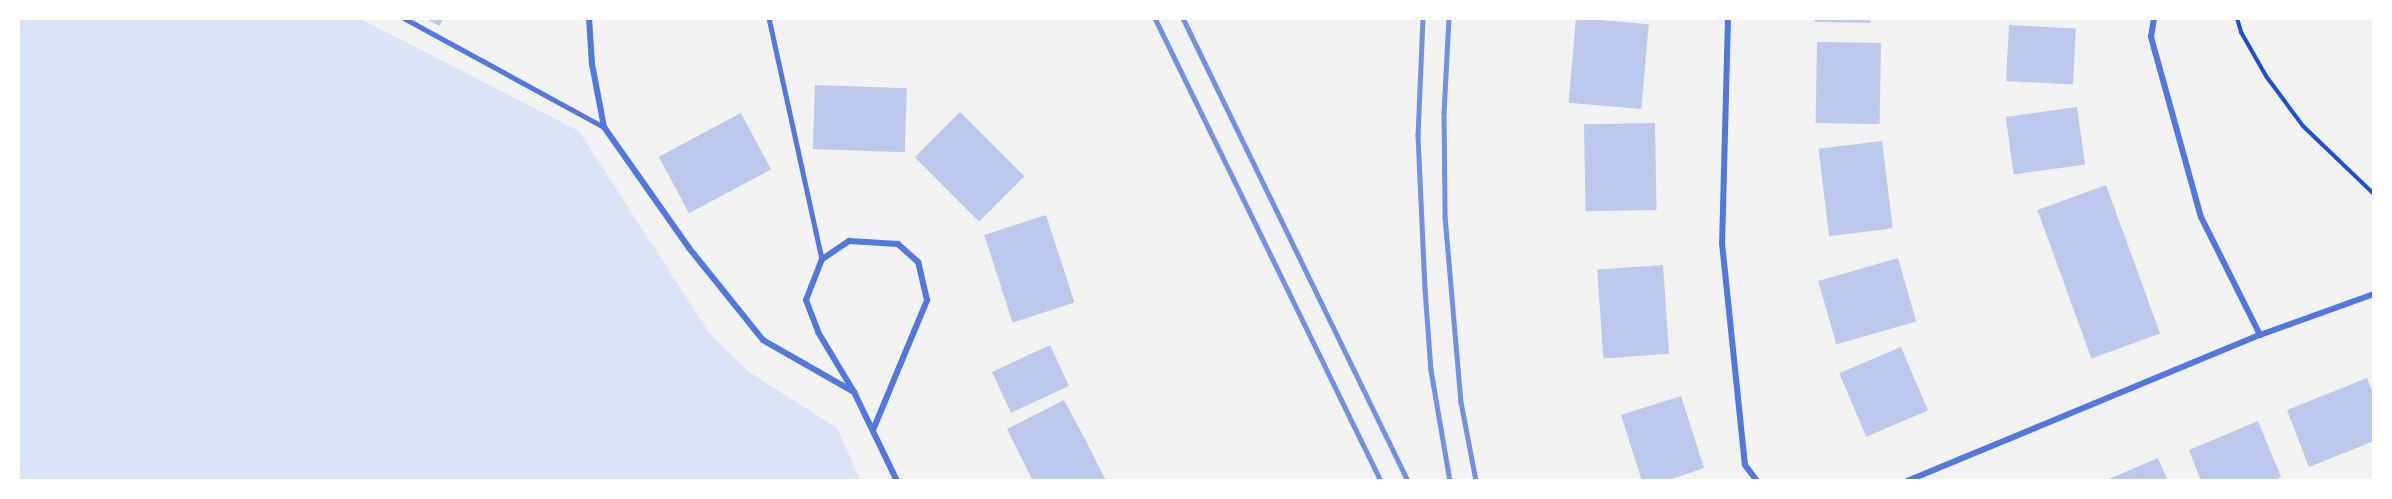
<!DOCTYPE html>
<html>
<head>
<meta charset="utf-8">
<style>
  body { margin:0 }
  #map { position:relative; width:2392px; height:499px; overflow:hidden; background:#f2f2f2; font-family:"Titillium Web",sans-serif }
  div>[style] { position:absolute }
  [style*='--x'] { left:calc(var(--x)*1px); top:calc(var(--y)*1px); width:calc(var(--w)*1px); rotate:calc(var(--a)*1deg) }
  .green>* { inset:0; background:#dbe4f7 }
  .building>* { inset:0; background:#bdc9ec; transform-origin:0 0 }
  .path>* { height:4px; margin:-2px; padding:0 2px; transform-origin:2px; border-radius:2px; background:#1d4ed8 }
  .service>* { height:4.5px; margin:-2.25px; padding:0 2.25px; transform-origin:2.25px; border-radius:2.25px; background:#5277de }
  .minor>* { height:6px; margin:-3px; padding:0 3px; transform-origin:3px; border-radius:3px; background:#5277de }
  .rail>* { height:4.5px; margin:-2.25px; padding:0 2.25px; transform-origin:2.25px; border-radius:2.25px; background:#7290e2 }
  span { translate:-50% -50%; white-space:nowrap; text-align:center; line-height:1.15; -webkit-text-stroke:4.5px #fff; paint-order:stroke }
  .frame { position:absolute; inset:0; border:20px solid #fff; pointer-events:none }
</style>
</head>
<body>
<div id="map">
  <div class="green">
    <i style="clip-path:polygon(18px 18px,359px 18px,579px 131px,710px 334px,749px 372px,837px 428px,861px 481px,18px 481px)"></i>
  </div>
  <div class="building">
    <i style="clip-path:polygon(425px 18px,444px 18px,439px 26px)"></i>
    <i style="left:1576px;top:18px;width:73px;height:85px;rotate:5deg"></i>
    <i style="clip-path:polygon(1815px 18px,1871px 18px,1871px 23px,1815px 22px)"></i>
    <i style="left:2009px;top:25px;width:67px;height:56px;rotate:3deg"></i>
    <i style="left:1817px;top:42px;width:64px;height:81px;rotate:1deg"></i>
    <i style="left:815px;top:85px;width:92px;height:64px;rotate:2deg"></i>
    <i style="left:2077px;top:107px;width:58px;height:72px;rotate:82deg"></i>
    <i style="left:960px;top:112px;width:91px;height:64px;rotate:45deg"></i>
    <i style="left:741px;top:113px;width:64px;height:93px;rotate:62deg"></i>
    <i style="left:1655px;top:123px;width:87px;height:71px;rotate:89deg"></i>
    <i style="left:1882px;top:141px;width:88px;height:64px;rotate:83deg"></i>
    <i style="left:2106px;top:185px;width:158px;height:73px;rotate:70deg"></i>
    <i style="left:1046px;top:215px;width:92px;height:65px;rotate:72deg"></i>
    <i style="left:1898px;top:258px;width:66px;height:83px;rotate:74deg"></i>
    <i style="left:1663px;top:265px;width:89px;height:66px;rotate:86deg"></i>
    <i style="left:1050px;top:345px;width:45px;height:64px;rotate:65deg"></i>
    <i style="left:1901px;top:347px;width:69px;height:67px;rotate:67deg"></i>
    <i style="clip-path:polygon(2367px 378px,2374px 396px,2374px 441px,2309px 467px,2287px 410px)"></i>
    <i style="clip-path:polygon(1681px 396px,1704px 468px,1666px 481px,1642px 481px,1621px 415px)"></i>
    <i style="clip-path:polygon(1064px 400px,1086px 441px,1106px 481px,1033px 481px,1007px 429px)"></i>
    <i style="clip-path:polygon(2258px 421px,2281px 477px,2272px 481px,2201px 481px,2189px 450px)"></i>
    <i style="clip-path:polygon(2158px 458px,2168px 481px,2104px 481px)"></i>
  </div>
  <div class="path">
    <i style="--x:2237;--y:18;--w:15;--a:74"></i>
    <i style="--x:2241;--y:32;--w:51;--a:60.4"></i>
    <i style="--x:2266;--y:76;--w:62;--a:53.5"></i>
    <i style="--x:2303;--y:126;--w:98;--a:43.8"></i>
  </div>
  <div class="service">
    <i style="--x:404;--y:18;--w:228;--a:28.6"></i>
    <i style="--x:769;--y:18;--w:247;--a:77.6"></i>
  </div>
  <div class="minor">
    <i style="--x:589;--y:18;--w:46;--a:86.3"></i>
    <i style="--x:592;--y:64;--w:64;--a:79.2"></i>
    <i style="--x:604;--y:127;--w:148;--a:54.9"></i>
    <i style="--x:689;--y:248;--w:118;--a:51.2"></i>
    <i style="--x:763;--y:340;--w:105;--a:29.7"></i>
    <i style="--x:1728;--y:18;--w:225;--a:91.5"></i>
    <i style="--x:1722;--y:243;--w:223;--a:84.1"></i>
    <i style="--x:1745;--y:465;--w:20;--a:53"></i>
    <i style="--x:2154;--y:18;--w:19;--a:99"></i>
    <i style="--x:2151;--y:37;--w:187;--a:74.5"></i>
    <i style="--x:2201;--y:217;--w:132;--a:63.4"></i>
    <i style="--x:873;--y:430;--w:141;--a:-67.4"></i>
    <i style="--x:927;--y:300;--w:39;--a:-103"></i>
    <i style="--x:918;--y:262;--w:27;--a:-138"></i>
    <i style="--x:898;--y:244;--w:49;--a:-176.5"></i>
    <i style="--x:849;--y:241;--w:32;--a:146"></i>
    <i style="--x:822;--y:259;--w:44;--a:111.3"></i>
    <i style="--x:806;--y:300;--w:34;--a:69"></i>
    <i style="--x:818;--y:332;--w:70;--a:59"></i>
    <i style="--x:854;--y:392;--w:99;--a:64.2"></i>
    <i style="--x:1907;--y:481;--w:382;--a:-22.5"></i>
    <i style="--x:2260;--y:335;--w:121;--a:-19.8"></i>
  </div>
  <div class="rail">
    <i style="--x:1155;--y:18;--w:515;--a:63.98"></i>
    <i style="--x:1183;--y:18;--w:515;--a:64.08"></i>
    <i style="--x:1423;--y:18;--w:117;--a:92.4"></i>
    <i style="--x:1418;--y:135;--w:154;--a:87.4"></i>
    <i style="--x:1425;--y:289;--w:81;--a:85.8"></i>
    <i style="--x:1431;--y:370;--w:113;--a:80.3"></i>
    <i style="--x:1449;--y:18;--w:94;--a:93"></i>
    <i style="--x:1444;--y:112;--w:104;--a:89.4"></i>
    <i style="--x:1445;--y:216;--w:187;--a:85.1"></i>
    <i style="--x:1461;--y:402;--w:80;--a:79.2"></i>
  </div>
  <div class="frame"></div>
</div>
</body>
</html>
